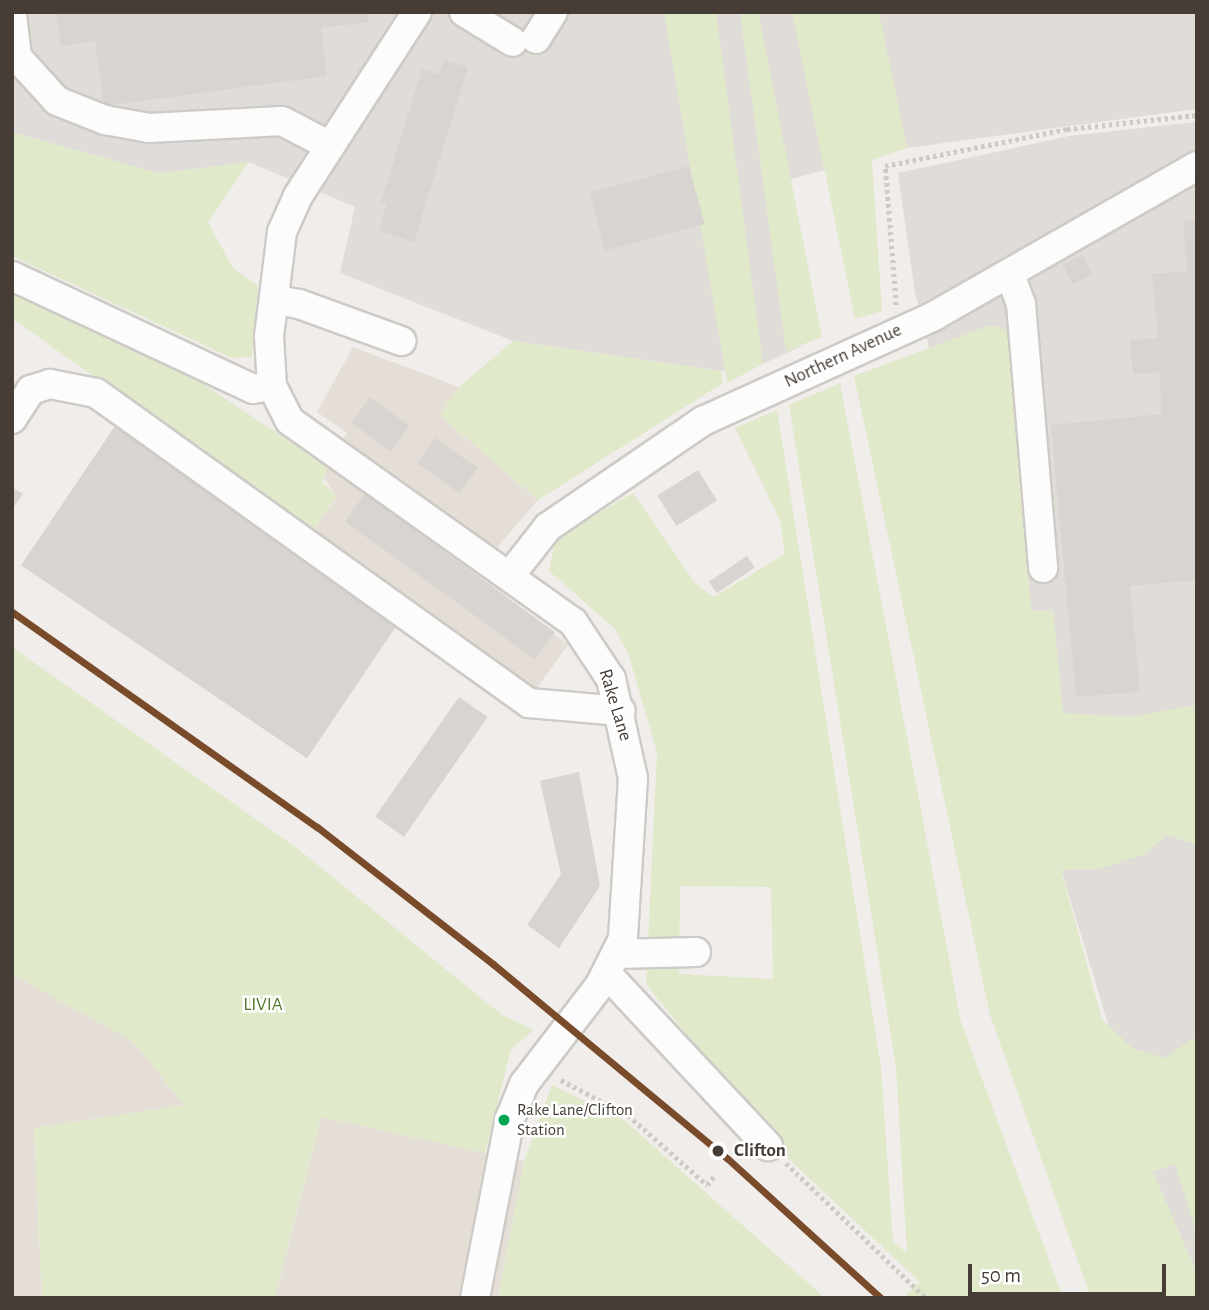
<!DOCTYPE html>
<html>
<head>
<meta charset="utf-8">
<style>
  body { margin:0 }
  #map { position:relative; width:1209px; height:1310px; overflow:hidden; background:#f0edea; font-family:"Alegreya Sans",sans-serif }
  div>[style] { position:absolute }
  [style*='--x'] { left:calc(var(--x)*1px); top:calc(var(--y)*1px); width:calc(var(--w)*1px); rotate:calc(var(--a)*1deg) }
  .residential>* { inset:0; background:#e4ded7 }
  .industrial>* { inset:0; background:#e0dcd8 }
  .green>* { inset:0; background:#e1e9cb }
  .parking>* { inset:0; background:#dfdcda }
  .building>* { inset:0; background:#d8d4d1; transform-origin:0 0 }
  .path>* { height:4.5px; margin-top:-2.25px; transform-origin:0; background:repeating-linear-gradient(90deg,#cecbc7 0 3.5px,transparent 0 7px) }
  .roads { filter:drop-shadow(2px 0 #cecbc7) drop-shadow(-2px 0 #cecbc7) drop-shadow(0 2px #cecbc7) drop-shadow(0 -2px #cecbc7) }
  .minor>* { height:28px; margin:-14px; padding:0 14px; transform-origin:14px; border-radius:14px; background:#fdfcfc }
  .rail-1>* { height:7px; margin:-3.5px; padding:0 3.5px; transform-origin:3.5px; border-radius:3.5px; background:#7a4b2a }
  .dots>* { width:19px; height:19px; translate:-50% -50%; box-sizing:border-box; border:4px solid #fff; border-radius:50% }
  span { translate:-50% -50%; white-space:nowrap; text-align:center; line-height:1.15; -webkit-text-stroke:5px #fff; paint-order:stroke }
  .bus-label { font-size:17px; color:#463e36 }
  .left { translate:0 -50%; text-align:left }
  .street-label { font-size:19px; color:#463e36 }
  .park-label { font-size:19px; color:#4f762b }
  .stop-label { font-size:19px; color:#463e36; font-weight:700 }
  .frame { position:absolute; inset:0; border:14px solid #463e36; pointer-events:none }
  .scale { position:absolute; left:968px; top:1264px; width:198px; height:32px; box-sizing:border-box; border:4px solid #463e36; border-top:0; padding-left:9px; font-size:21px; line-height:24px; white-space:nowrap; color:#463e36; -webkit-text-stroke:5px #fff; paint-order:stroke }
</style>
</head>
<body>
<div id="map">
  <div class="residential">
    <i style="clip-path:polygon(353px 347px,459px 387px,440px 415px,538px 500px,475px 573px,568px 645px,533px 693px,311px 533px,337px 497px,323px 476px,347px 433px,317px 412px)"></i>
    <i style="clip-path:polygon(12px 974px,134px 1042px,184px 1105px,34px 1128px,42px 1298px,12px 1298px)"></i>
    <i style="clip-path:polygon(321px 1117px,524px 1161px,498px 1298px,275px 1298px)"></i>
  </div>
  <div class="industrial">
    <i style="clip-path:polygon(12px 12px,1197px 12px,1197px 109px,907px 148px,776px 183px,801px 346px,763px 364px,721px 371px,513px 341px,340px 273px,355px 207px,249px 162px,159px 173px,12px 132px)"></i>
    <i style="clip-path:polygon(1197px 122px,1197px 1274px,1153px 1172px,1061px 869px,915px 292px,898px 173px,1070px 136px)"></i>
  </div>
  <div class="green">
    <i style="clip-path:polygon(664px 12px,716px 12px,763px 364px,727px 383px)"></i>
    <i style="clip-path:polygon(740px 12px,758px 12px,822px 337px,786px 351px)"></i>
    <i style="clip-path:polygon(792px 12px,879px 12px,907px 148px,872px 160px,882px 311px,855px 319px)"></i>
    <i style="clip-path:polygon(12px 132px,159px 173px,249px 162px,208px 222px,233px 268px,258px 286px,252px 357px,232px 358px,12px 256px)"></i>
    <i style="clip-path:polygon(12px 294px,187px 373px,328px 467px,322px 482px,337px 496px,311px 533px,12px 318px)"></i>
    <i style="clip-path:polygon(991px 325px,1010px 331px,1031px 611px,1053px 610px,1063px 713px,1130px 717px,1197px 705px,1197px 845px,1167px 835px,1145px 854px,1100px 869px,1061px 870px,1102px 1019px,1132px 1048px,1165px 1058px,1197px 1036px,1197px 1236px,1175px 1164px,1153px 1172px,1197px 1274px,1197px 1298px,1091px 1298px,990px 1015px,854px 376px)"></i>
    <i style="clip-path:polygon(513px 341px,721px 371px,723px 383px,538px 500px,440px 415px,459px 387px)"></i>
    <i style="clip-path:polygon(evenodd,840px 383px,961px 1022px,1063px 1298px,903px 1298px,920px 1282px,779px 1150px,646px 984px,657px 752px,628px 653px,614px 628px,549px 571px,556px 537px,633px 493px,695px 583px,714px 597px,785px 554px,780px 520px,735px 428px,777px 410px,881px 1067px,893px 1242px,907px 1253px,896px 1067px,789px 405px,840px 383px,680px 886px,771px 887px,773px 979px,679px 974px,680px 886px)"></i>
    <i style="clip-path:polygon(12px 647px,298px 849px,502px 1015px,534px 1030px,511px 1049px,485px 1153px,321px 1117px,275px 1298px,42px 1298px,34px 1128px,184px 1105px,134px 1042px,12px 974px)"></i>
    <i style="clip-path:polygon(552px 1085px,624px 1120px,825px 1298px,498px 1298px,524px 1161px)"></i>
  </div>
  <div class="parking">
    <i style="clip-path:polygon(472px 64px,510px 75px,492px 137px,550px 155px,516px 272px,419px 244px)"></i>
    <i style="clip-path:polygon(313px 85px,316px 119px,286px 178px,249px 162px,159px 173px,12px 132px,12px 113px,89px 135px,97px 109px)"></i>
    <i style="clip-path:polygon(1197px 122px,1197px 143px,946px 278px,930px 167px,1070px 136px)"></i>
    <i style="clip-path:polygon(1143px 278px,1148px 336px,1120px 340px,1125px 377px,1152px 376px,1157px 415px,1038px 426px,1028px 314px,1040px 306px,1072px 303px,1072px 286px)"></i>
  </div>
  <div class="building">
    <i style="clip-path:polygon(56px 12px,368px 12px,369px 22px,321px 28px,327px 76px,104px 106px,95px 41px,61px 46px)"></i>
    <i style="clip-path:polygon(444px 60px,468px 67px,414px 242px,379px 231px,387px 203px,381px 202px,422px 69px,439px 74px)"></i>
    <i style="left:689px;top:166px;width:60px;height:103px;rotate:75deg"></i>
    <i style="clip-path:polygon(1197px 220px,1197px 580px,1130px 586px,1140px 692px,1076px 697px,1051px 425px,1162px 414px,1159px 372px,1133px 374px,1130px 340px,1158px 338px,1152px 274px,1187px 271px,1183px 221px)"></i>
    <i style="left:1083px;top:255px;width:22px;height:22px;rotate:66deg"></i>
    <i style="left:370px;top:397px;width:49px;height:32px;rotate:36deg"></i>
    <i style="left:115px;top:426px;width:345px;height:168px;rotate:34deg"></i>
    <i style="left:435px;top:438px;width:52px;height:31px;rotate:35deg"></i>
    <i style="left:698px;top:470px;width:36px;height:48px;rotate:58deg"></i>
    <i style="clip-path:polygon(12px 487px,23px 494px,12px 509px)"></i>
    <i style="left:365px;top:494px;width:235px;height:34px;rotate:36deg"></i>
    <i style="left:747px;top:556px;width:14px;height:46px;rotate:56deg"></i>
    <i style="left:459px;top:697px;width:35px;height:146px;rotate:35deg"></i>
    <i style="clip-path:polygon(579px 772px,600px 886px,559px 948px,527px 925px,561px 874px,540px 781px)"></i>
  </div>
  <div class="path">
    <i style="--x:896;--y:305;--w:139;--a:-94.5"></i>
    <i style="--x:885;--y:166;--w:186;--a:-11.5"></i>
    <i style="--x:1067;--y:129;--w:131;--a:-6.1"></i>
    <i style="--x:561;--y:1080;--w:76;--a:27.6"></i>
    <i style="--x:628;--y:1115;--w:106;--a:41.5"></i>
    <i style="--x:707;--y:1185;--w:13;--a:-51"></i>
    <i style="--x:786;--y:1163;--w:194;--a:44"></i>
  </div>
  <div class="roads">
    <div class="minor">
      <i style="--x:417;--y:12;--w:219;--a:122.9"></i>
      <i style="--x:298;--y:196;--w:39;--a:114"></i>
      <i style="--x:282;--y:232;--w:105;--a:97.1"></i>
      <i style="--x:269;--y:336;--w:50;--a:86.6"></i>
      <i style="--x:272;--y:386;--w:39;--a:63"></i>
      <i style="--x:290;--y:421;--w:347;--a:35.4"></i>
      <i style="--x:573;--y:622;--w:69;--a:56.3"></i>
      <i style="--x:611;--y:679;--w:101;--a:77.5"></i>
      <i style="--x:633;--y:778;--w:161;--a:93.6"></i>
      <i style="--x:623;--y:939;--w:51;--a:116.6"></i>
      <i style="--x:600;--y:985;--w:125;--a:127.5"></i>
      <i style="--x:524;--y:1084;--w:37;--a:112"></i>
      <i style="--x:510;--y:1118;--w:183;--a:101"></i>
      <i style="--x:464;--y:12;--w:57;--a:31.5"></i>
      <i style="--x:12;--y:15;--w:42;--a:83.2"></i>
      <i style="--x:17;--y:57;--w:59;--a:47.7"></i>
      <i style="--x:57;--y:101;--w:52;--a:21.6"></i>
      <i style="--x:105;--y:120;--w:45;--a:10.3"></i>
      <i style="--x:149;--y:128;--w:133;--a:-3"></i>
      <i style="--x:282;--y:121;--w:54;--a:27.5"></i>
      <i style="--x:536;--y:39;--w:32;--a:-58"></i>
      <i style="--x:1010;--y:274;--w:32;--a:70"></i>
      <i style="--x:1021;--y:304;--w:265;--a:85.2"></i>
      <i style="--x:12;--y:276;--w:266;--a:25.1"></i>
      <i style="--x:253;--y:389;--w:19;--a:-9"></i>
      <i style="--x:274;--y:300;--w:25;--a:9"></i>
      <i style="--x:299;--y:304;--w:109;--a:19.9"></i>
      <i style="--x:12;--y:419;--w:35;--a:-57"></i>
      <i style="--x:31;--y:390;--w:20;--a:-18"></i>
      <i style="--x:50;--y:384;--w:47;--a:11.1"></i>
      <i style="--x:96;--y:393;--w:533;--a:35.6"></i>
      <i style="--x:529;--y:703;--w:92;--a:5"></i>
      <i style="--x:511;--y:574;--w:60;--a:-51.8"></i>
      <i style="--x:548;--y:527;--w:188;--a:-34.4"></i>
      <i style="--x:703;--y:421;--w:254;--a:-24.4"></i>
      <i style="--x:934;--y:316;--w:303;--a:-29.7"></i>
      <i style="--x:616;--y:954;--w:80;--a:-1.4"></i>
      <i style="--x:607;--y:974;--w:236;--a:46.9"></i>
    </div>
  </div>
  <div class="rail-1">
    <i style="--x:12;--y:612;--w:373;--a:35.2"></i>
    <i style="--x:317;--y:827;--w:223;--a:37.9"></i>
    <i style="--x:493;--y:964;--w:305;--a:39.7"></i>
    <i style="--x:728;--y:1159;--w:207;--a:42.3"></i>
  </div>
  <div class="dots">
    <i style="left:504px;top:1120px;background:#00a651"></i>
    <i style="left:718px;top:1151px;background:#463e36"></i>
  </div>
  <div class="bus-label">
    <span class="left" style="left:517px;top:1120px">Rake Lane/Clifton<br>Station</span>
  </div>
  <div class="street-label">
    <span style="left:843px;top:356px;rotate:-25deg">Northern Avenue</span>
    <span style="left:615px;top:705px;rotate:73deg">Rake Lane</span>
  </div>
  <div class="park-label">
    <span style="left:263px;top:1005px">LIVIA</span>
  </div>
  <div class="stop-label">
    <span class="left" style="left:734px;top:1151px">Clifton</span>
  </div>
  <div class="frame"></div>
  <div class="scale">50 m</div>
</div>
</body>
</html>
